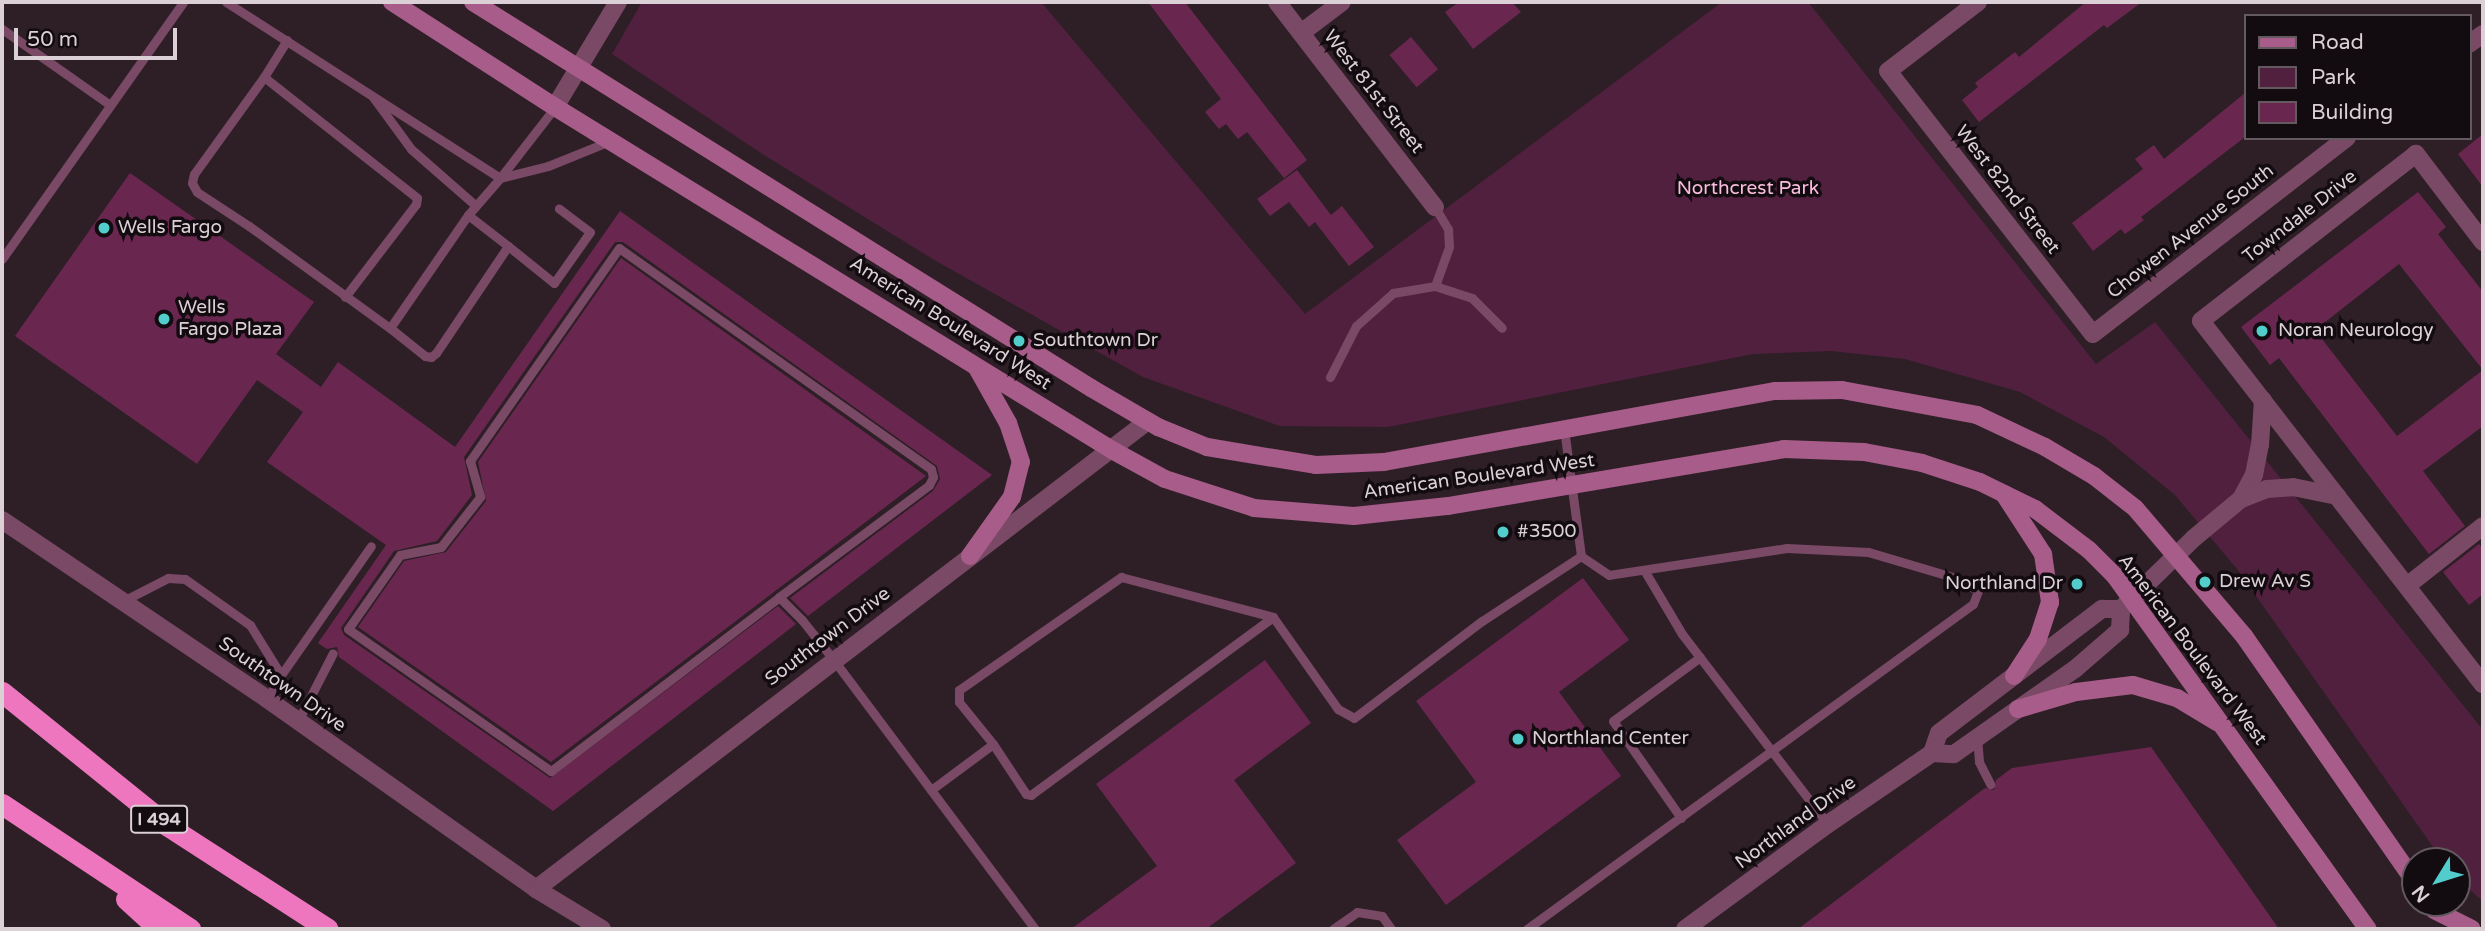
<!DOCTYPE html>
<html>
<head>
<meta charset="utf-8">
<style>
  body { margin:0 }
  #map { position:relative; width:2485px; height:931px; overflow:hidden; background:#2e1f27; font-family:"Varela Round",sans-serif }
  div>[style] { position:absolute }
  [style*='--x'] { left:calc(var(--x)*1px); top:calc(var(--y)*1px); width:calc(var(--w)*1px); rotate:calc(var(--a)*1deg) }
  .green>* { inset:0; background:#51203e }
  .building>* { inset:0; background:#692750; transform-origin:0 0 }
  .lane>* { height:9px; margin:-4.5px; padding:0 4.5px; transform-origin:4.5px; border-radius:4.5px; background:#794965 }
  .street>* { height:18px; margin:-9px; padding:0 9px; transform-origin:9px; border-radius:9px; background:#794965 }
  .secondary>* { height:18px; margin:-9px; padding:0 9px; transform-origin:9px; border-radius:9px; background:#a85c89 }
  .highway>* { height:21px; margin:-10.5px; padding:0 10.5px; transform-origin:10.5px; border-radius:10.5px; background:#ee76bf }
  .dots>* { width:19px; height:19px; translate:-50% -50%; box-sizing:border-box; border:4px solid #120b0f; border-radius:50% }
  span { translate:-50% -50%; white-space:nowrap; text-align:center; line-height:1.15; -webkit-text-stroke:7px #120b0f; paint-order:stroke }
  .shield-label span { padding:2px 5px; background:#120b0f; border:2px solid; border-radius:5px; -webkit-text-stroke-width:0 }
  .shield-label { font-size:18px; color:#dbd0d5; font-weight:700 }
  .street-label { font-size:19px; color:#dbd0d5 }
  .park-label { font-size:19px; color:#fabcde }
  .poi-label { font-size:19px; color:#dbd0d5 }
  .left { translate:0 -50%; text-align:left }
  .right { translate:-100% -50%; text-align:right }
  .frame { position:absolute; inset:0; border:4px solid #dbd0d5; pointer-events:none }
  .legend { position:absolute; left:2244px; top:14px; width:228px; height:126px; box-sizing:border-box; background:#120b0f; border:2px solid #625a5e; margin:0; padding:9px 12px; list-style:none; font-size:21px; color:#dbd0d5 }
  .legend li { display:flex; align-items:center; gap:14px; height:35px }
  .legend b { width:35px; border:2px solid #625a5e }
  .north { position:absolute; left:2401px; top:847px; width:70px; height:70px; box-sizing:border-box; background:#120b0f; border:2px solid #625a5e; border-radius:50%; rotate:232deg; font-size:19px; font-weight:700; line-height:28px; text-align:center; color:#dbd0d5 }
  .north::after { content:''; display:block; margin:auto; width:24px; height:32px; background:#52cdcc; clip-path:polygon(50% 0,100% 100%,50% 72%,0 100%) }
  .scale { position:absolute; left:14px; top:28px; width:163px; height:32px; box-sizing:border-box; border:4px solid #dbd0d5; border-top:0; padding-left:9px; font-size:21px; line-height:24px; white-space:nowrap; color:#dbd0d5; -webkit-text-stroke:5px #120b0f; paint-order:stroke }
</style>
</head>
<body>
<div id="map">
  <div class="green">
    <i style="clip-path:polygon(642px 2px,1041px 2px,1305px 314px,1722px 2px,1808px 2px,2096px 364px,2155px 322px,2483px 730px,2483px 901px,2457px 879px,2457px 861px,2443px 861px,2237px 569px,2175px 495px,2104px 437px,2020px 392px,1905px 359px,1831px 351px,1753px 354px,1388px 427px,1280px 426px,1143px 377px,936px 261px,764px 155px,612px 54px)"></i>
  </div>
  <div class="building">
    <i style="clip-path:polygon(1148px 2px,1185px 2px,1307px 160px,1284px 178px,1247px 132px,1238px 139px,1226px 124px,1219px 129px,1205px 112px,1221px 99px)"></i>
    <i style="clip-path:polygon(1459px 2px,1512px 2px,1521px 12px,1473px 49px,1445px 12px)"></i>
    <i style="clip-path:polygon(2086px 2px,2142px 2px,2107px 28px,2104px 25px,1979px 122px,1962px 100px,1978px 87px,1975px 83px,2015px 52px,2019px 57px)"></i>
    <i style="left:1411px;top:37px;width:42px;height:28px;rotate:50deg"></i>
    <i style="clip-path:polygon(2245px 93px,2245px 137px,2141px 217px,2144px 220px,2125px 234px,2121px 229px,2093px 251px,2072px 223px,2143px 169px,2135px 159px,2154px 145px,2164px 159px)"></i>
    <i style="clip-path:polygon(2483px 134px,2483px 187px,2458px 154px)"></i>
    <i style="clip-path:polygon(1297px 170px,1331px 215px,1342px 206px,1374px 247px,1349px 266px,1315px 222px,1309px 227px,1289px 202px,1270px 216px,1257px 199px)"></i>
    <i style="clip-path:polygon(130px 173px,314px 302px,276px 354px,321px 387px,338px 362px,455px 447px,620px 211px,992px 475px,808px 616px,790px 598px,933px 491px,940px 479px,937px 466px,623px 242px,615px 242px,464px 457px,472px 495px,437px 541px,394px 551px,341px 628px,344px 635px,550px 778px,778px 606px,796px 624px,553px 811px,339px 657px,337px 647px,327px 649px,318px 643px,386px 545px,267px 462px,303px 412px,257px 380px,197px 464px,15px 336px)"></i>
    <i style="clip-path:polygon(evenodd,2418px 192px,2446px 227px,2438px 234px,2483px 292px,2483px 426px,2423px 471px,2465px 526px,2429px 554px,2279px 358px,2270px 365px,2241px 327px,2418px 192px,2399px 264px,2483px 370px,2397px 436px,2315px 330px,2399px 264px)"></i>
    <i style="clip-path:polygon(621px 258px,926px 476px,551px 762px,358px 627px,404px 561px,446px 552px,486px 501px,478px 462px)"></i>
    <i style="clip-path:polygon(2479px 544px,2483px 549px,2483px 594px,2469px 605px,2443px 572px)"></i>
    <i style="clip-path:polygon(1583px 578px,1629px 640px,1559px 692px,1621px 776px,1446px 905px,1397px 840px,1476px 782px,1416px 701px)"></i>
    <i style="clip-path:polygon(1265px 660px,1311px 723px,1234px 780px,1296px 863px,1206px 929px,1071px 929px,1157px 866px,1096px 784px)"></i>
    <i style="clip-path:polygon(2151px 747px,2279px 929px,1798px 929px,1985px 788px,1994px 790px,1996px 780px,2012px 768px)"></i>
  </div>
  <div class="lane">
    <i style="--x:226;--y:2;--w:326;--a:32.7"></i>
    <i style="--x:500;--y:178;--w:90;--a:-52.2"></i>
    <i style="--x:2;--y:29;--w:132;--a:35.1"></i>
    <i style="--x:287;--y:40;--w:44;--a:121.9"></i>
    <i style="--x:264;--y:77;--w:195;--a:38.3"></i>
    <i style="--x:417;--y:198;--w:6;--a:99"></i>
    <i style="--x:416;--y:204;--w:117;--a:127.4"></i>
    <i style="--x:264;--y:77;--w:120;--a:125.8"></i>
    <i style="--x:194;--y:174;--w:9;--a:103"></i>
    <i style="--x:192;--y:183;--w:10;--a:61"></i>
    <i style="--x:197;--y:192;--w:62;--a:33.2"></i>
    <i style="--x:249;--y:226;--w:174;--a:35.9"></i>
    <i style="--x:373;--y:97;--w:64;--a:53.8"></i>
    <i style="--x:411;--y:149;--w:86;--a:41.2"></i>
    <i style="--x:468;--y:215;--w:51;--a:37.8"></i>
    <i style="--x:508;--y:246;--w:129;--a:123.9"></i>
    <i style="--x:436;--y:353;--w:6;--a:141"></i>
    <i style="--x:431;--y:357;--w:6;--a:-171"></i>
    <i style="--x:425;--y:356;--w:45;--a:-141.3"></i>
    <i style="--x:390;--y:328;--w:137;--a:-55.4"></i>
    <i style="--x:468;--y:215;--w:49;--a:-49.1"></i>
    <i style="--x:500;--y:178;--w:49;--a:-14"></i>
    <i style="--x:548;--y:166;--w:67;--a:-22"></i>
    <i style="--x:508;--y:246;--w:59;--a:38.8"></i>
    <i style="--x:554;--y:283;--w:62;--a:-54.8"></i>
    <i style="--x:590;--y:232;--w:39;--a:-143"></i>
    <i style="--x:2;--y:259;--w:314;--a:-54.8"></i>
    <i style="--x:1435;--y:286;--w:41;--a:-70.3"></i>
    <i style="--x:1449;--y:247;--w:18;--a:-93"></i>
    <i style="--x:1448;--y:229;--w:26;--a:-121"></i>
    <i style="--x:1330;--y:377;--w:57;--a:-63"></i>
    <i style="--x:1356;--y:326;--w:50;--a:-41.7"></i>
    <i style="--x:1393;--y:293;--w:43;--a:-9.5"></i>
    <i style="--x:1435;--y:286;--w:39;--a:18"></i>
    <i style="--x:1472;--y:298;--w:42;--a:45"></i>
    <i style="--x:1644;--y:570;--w:74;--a:59.3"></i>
    <i style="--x:1682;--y:634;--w:240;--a:52.5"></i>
    <i style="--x:779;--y:597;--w:187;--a:-36.7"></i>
    <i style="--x:929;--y:485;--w:9;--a:-63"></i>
    <i style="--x:933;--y:477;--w:8;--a:-104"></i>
    <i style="--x:931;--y:469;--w:382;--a:-144.7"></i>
    <i style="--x:619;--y:248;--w:260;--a:125"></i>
    <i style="--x:470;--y:461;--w:37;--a:74"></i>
    <i style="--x:480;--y:497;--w:63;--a:128"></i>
    <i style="--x:441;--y:547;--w:42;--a:169"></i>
    <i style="--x:400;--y:555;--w:90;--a:125.1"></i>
    <i style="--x:348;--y:629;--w:248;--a:35"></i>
    <i style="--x:551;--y:771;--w:287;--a:-37.3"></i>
    <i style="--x:779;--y:597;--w:33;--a:45"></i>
    <i style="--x:802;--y:620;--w:50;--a:51.5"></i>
    <i style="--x:833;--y:659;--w:337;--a:53.2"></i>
    <i style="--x:123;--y:601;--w:51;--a:-27.1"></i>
    <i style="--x:168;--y:578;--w:17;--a:3"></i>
    <i style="--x:185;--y:579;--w:80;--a:35.3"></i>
    <i style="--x:250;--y:625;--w:59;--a:58.2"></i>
    <i style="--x:281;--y:675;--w:28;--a:120"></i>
    <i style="--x:1273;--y:617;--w:300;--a:143.7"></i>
    <i style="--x:1031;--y:795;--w:5;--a:-169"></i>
    <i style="--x:1026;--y:794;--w:60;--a:-123.4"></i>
    <i style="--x:993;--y:744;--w:54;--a:-129"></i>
    <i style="--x:959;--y:702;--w:12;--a:-90"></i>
    <i style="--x:959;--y:690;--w:198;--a:-34.9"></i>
    <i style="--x:1121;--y:577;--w:157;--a:14.7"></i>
    <i style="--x:1273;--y:617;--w:113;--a:54.8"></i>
    <i style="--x:1338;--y:709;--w:18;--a:29"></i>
    <i style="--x:1354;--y:718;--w:161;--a:-37.2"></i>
    <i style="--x:1482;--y:621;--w:118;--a:-33.3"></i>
    <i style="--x:281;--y:675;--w:157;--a:-55.1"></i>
    <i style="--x:298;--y:721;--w:76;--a:-62.8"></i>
    <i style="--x:1977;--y:738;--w:24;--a:85"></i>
    <i style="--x:1979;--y:762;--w:25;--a:63"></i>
    <i style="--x:931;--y:790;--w:77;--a:-36.6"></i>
    <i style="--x:1681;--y:818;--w:118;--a:-125"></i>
    <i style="--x:1613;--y:721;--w:108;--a:-36.3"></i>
    <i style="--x:1333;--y:929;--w:29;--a:-35"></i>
    <i style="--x:1357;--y:912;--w:25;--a:9"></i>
    <i style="--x:1382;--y:916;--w:16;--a:55"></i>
    <i style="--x:1527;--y:929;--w:552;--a:-36.08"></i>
    <i style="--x:1973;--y:604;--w:14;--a:-69"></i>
    <i style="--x:1978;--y:591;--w:26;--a:-149"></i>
    <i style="--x:1956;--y:578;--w:92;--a:-163.5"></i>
    <i style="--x:1868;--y:552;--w:81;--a:-177.2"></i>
    <i style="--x:1787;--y:548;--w:180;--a:171.4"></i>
    <i style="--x:1609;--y:575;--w:34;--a:-146"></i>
    <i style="--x:1581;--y:556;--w:129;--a:-97.6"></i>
  </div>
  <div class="street">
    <i style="--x:1277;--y:2;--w:259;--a:52.4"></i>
    <i style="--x:1978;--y:2;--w:113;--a:142.5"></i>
    <i style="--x:1888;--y:71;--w:333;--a:52.1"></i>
    <i style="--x:2093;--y:334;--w:321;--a:-37.7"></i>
    <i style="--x:1301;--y:33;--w:51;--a:-37.1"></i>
    <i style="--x:2469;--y:44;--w:17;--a:-36"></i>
    <i style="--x:555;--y:107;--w:122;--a:-59"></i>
    <i style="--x:2483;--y:242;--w:111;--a:-127.3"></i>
    <i style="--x:2416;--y:154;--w:272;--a:142.2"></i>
    <i style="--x:2201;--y:321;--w:460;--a:52.2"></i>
    <i style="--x:2241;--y:499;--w:27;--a:-62"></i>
    <i style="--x:2254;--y:475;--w:31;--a:-79"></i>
    <i style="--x:2260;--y:445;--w:45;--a:-86.2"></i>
    <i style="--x:2;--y:520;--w:320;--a:34"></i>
    <i style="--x:267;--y:699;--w:329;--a:35.2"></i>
    <i style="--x:536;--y:889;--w:770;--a:-37.41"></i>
    <i style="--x:2408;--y:585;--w:95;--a:-38.2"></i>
    <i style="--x:1932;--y:753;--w:22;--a:3"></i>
    <i style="--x:1954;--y:754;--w:148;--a:-35.1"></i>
    <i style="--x:2075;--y:669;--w:60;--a:-40.9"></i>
    <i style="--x:2120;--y:630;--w:21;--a:-87"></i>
    <i style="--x:536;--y:889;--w:77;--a:31.2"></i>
    <i style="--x:1685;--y:929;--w:177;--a:-36.3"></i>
    <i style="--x:1828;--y:824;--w:126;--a:-34.3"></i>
    <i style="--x:1932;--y:753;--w:21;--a:-71"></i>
    <i style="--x:1939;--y:733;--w:205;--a:-37.3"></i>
    <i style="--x:2102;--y:609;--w:19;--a:0"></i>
    <i style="--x:2121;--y:609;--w:102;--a:-44.2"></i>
    <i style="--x:2194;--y:538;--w:61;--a:-39.7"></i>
    <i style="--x:2241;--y:499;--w:28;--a:-21"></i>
    <i style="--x:2267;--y:489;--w:26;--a:-4"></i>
    <i style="--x:2293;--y:487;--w:45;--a:11.6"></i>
  </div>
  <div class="secondary">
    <i style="--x:392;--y:2;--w:194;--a:32.8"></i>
    <i style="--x:555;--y:107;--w:654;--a:31.62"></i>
    <i style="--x:1112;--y:450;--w:60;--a:28.7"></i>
    <i style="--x:1165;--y:479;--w:94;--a:18"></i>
    <i style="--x:1254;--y:508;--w:100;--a:4.6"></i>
    <i style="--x:1354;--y:516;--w:95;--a:-6.1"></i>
    <i style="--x:1448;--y:506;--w:341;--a:-9.6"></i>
    <i style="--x:1784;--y:449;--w:80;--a:2.1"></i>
    <i style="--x:1864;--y:452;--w:59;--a:10.7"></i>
    <i style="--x:1922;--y:463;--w:61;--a:18.1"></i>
    <i style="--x:1980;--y:482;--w:61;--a:26.1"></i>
    <i style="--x:2035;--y:509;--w:68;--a:37.2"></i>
    <i style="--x:2089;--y:550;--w:37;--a:45"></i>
    <i style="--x:2115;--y:576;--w:434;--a:54.4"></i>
    <i style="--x:473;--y:2;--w:729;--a:31.99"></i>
    <i style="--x:1091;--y:388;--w:78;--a:30.2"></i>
    <i style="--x:1158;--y:427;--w:53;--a:22.2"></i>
    <i style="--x:1207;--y:447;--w:110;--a:9.4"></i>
    <i style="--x:1316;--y:465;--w:68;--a:-2.5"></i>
    <i style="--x:1384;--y:462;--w:397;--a:-10.3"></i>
    <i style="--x:1775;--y:391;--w:67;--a:-0.9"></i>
    <i style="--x:1842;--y:390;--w:137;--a:10.5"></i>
    <i style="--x:1977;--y:415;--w:75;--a:25.2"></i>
    <i style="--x:2045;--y:447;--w:57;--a:30.6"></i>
    <i style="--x:2094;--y:476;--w:52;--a:38"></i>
    <i style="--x:2135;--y:508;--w:168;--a:49.6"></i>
    <i style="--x:2244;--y:636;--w:300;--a:55.2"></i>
    <i style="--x:2004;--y:494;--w:72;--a:57"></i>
    <i style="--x:2043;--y:554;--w:49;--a:81.7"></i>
    <i style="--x:2050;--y:602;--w:39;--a:108"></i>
    <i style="--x:2038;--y:639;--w:44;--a:123"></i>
    <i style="--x:970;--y:556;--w:72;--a:-54.6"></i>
    <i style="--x:1012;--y:497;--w:36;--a:-76"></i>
    <i style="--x:1021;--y:462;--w:41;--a:-108.4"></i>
    <i style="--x:1008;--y:423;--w:63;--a:-119.4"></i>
    <i style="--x:2018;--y:709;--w:60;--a:-16.3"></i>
    <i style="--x:2076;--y:692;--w:57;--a:-7"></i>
    <i style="--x:2133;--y:685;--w:46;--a:16.5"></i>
    <i style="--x:2177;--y:698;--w:47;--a:31"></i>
    <i style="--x:2434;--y:910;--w:42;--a:26.6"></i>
  </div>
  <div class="highway">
    <i style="--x:2;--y:692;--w:213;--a:38.9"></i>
    <i style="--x:168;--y:826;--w:190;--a:32.8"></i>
    <i style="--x:2;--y:804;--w:226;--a:33.6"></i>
    <i style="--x:126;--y:899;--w:45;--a:42.3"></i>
  </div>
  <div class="dots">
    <i style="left:104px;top:228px;background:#52cdcc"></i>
    <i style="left:164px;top:319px;background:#52cdcc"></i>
    <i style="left:2262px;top:331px;background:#52cdcc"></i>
    <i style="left:1019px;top:341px;background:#52cdcc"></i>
    <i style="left:1503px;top:532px;background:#52cdcc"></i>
    <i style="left:2205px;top:582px;background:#52cdcc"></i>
    <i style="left:2077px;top:584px;background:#52cdcc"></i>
    <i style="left:1518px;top:739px;background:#52cdcc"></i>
  </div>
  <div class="shield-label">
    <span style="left:159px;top:819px">I 494</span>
  </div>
  <div class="street-label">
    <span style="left:1373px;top:92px;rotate:52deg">West 81st Street</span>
    <span style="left:2007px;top:190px;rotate:52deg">West 82nd Street</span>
    <span style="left:2300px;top:217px;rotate:-38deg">Towndale Drive</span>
    <span style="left:2191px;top:232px;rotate:-38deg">Chowen Avenue South</span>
    <span style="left:950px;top:324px;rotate:32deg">American Boulevard West</span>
    <span style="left:1479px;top:477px;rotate:-8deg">American Boulevard West</span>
    <span style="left:828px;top:637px;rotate:-37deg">Southtown Drive</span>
    <span style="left:2192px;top:650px;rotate:53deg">American Boulevard West</span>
    <span style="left:282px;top:685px;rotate:35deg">Southtown Drive</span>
    <span style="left:1796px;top:823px;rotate:-36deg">Northland Drive</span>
  </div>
  <div class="park-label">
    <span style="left:1748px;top:189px">Northcrest Park</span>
  </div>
  <div class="poi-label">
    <span class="left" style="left:118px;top:228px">Wells Fargo</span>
    <span class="left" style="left:178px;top:319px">Wells<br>Fargo Plaza</span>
    <span class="left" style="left:2278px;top:331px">Noran Neurology</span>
    <span class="left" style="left:1033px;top:341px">Southtown Dr</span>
    <span class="left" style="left:1517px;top:532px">#3500</span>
    <span class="left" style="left:2219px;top:582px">Drew Av S</span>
    <span class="right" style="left:2063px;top:584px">Northland Dr</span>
    <span class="left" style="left:1532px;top:739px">Northland Center</span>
  </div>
  <div class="frame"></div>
  <ul class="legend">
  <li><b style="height:9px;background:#a85c89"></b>Road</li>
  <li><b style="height:19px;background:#51203e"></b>Park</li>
  <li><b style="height:19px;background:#692750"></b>Building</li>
  </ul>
  <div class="north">N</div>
  <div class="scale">50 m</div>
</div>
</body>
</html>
